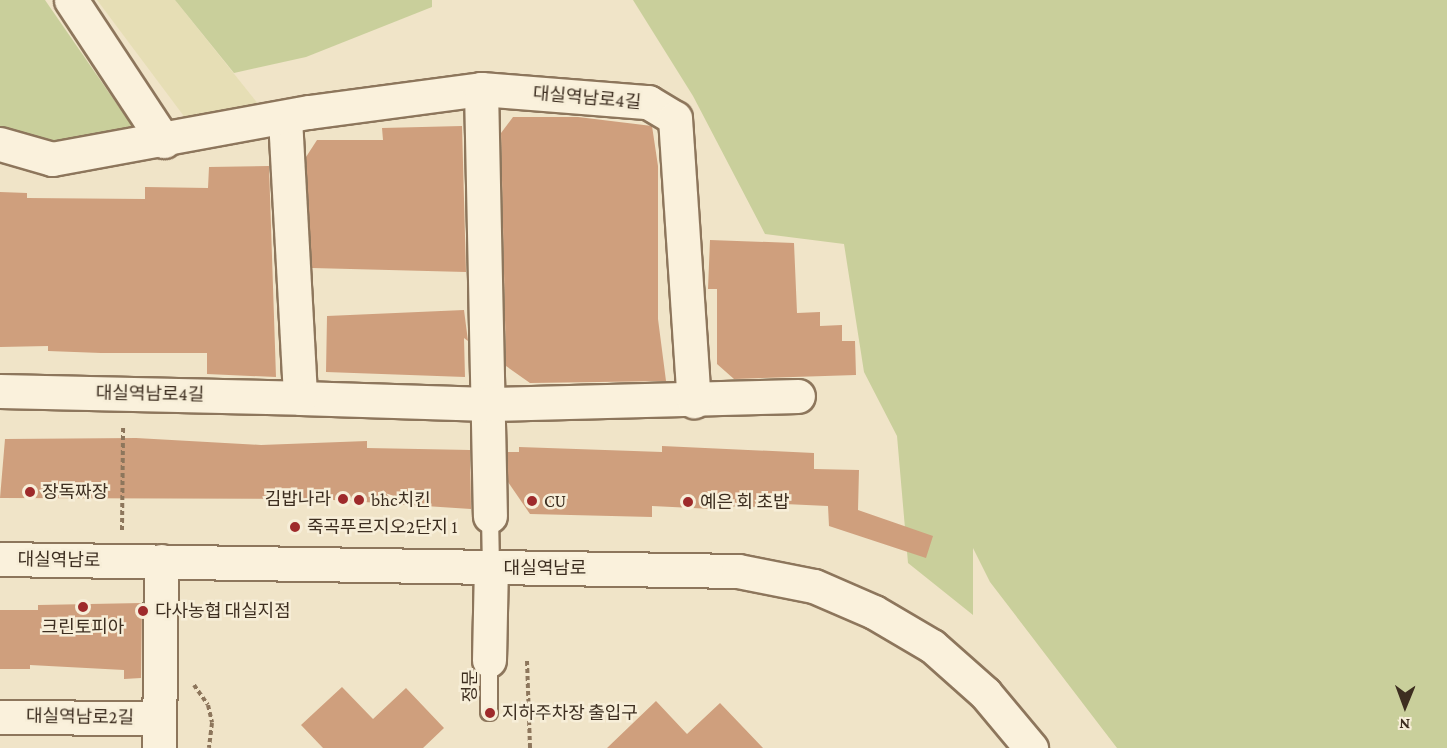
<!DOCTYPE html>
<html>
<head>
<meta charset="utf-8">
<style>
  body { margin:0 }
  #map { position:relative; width:1447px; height:748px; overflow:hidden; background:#f0e4c8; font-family:"Crimson Pro","Noto Sans KR",serif }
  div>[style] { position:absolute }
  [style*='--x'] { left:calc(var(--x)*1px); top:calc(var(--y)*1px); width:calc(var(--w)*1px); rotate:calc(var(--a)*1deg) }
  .farmland>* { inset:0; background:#e6deb5 }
  .green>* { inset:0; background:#c9cf9b }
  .building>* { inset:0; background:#cf9f7d }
  .path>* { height:4px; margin-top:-2px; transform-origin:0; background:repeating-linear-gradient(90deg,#8d765c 0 4.5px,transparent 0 7.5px) }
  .roads { filter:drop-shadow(2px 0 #8d765c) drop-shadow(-2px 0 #8d765c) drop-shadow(0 2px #8d765c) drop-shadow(0 -2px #8d765c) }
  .lane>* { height:16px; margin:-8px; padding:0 8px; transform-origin:8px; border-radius:8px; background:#faf1dc }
  .street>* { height:33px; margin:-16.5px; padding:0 16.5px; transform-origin:16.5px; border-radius:16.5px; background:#faf1dc }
  .secondary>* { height:33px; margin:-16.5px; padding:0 16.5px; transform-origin:16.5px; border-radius:16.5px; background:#faf1dc }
  .dots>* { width:16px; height:16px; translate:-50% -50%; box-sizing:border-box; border:3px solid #f7eed8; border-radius:50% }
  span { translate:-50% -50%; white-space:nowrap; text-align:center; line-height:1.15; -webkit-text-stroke:5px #f7eed8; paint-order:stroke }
  .street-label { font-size:18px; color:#3d2e20 }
  .poi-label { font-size:18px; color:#3d2e20 }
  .left { translate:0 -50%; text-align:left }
  .right { translate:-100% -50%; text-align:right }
  .north { position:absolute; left:1375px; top:676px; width:60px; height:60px; -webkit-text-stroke:4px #f7eed8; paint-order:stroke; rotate:181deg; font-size:16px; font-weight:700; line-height:24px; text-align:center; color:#3d2e20 }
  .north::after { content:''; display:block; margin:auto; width:21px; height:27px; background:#3d2e20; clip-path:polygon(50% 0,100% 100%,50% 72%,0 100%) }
</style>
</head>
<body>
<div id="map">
  <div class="farmland">
    <i style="clip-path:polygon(97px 0,175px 0,259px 105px,186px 119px)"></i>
  </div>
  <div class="green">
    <i style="clip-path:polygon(0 0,45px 0,132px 126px,48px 144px,0 143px)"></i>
    <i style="clip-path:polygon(175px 0,432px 0,432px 7px,306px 57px,234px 73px)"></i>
    <i style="clip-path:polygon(633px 0,1447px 0,1447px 748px,1117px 748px,990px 582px,973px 548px,973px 615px,908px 563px,897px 436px,864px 372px,844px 244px,765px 234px,693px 96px)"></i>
  </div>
  <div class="building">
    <i style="clip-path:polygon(513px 117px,578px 117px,652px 126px,658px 166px,658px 319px,666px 381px,530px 383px,506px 366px,501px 133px)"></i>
    <i style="clip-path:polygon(462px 126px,466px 272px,312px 268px,306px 157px,317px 140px,383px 140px,382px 128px)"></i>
    <i style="clip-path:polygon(269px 166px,276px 377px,207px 374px,207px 353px,101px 353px,48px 351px,48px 346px,0 347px,0 192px,27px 193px,27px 198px,145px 199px,145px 187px,208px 188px,209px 167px)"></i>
    <i style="clip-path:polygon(710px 240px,794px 243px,797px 313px,820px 312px,820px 326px,842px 325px,842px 341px,855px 341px,856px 375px,734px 379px,717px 364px,717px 289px,708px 289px)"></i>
    <i style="clip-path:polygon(464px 310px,468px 341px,464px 338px,465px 377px,326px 372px,327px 316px)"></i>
    <i style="clip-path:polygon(136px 438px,261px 445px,367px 441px,367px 448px,470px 450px,471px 509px,318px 499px,0 498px,5px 439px)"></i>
    <i style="clip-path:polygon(662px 446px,814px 453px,814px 469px,859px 470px,858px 510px,933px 536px,926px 558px,829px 526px,828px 506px,763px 503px,763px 507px,713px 506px,713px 509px,652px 506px,652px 517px,530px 514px,508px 482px,507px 452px,519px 452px,519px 447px,662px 452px)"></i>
    <i style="clip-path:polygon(142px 603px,141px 678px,124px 679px,124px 670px,30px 665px,30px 669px,0 669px,0 610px,38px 610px,38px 605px)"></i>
    <i style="clip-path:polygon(342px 687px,373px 719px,406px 688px,444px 728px,423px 748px,323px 748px,301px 725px)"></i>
    <i style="clip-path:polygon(656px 701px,687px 734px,720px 703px,763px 748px,607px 748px)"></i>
  </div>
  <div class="path">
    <i style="--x:122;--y:530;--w:104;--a:-89.4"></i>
    <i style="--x:527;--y:661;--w:87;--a:88"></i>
    <i style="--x:194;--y:685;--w:24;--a:55"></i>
    <i style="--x:208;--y:705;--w:18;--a:77"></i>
    <i style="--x:212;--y:723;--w:25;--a:97"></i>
  </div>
  <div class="roads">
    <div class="lane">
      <i style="--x:490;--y:516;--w:52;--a:88.9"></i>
      <i style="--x:489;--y:712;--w:52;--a:-90"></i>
    </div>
    <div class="street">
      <i style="--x:71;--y:0;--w:169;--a:56.6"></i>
      <i style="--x:481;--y:89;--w:427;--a:88.8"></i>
      <i style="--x:285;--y:118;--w:280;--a:86.9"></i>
      <i style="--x:300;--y:398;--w:188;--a:1.8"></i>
      <i style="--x:488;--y:404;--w:310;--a:-1.5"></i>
      <i style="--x:0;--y:144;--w:54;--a:16.1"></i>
      <i style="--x:52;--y:159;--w:261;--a:-10.4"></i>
      <i style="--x:309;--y:112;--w:174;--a:-7.6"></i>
      <i style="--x:481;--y:89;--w:168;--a:4.5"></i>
      <i style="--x:648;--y:102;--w:31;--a:31"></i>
      <i style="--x:675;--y:118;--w:284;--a:86.2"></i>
      <i style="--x:0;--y:391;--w:300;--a:1.3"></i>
      <i style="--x:489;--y:660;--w:92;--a:-88.8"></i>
      <i style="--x:0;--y:717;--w:159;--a:0.4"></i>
      <i style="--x:159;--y:748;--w:187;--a:-89.4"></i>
    </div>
    <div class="secondary">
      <i style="--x:0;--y:559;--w:738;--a:0.93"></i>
      <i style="--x:738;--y:571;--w:77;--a:11.2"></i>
      <i style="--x:814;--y:586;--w:65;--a:23.4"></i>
      <i style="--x:874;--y:612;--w:67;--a:30.4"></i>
      <i style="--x:932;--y:646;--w:71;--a:41.6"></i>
      <i style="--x:985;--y:693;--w:72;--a:50.1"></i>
    </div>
  </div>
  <div class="dots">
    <i style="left:30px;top:492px;background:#9e2a2b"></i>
    <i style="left:343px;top:499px;background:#9e2a2b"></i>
    <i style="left:359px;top:500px;background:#9e2a2b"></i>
    <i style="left:532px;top:501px;background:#9e2a2b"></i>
    <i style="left:688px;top:502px;background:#9e2a2b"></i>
    <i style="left:295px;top:527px;background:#9e2a2b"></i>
    <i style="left:83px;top:607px;background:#9e2a2b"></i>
    <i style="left:143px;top:611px;background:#9e2a2b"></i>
    <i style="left:490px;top:713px;background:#9e2a2b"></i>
  </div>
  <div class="street-label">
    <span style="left:587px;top:98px;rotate:5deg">대실역남로4길</span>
    <span style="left:150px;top:394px;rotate:1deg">대실역남로4길</span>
    <span style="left:59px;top:560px;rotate:1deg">대실역남로</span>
    <span style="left:545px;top:568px">대실역남로</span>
    <span style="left:470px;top:686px;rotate:-90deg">정문</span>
    <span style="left:80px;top:717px;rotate:1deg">대실역남로2길</span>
  </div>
  <div class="poi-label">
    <span class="left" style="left:42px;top:492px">장독짜장</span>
    <span class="right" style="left:331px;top:499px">김밥나라</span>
    <span class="left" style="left:371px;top:500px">bhc치킨</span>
    <span class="left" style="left:544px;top:501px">CU</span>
    <span class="left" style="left:700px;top:502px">예은 회 초밥</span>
    <span class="left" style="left:307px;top:527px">죽곡푸르지오2단지 1</span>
    <span class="left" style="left:155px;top:611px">다사농협 대실지점</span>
    <span style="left:83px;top:627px">크린토피아</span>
    <span class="left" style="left:502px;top:713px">지하주차장 출입구</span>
  </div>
  <div class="north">N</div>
</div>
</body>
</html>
